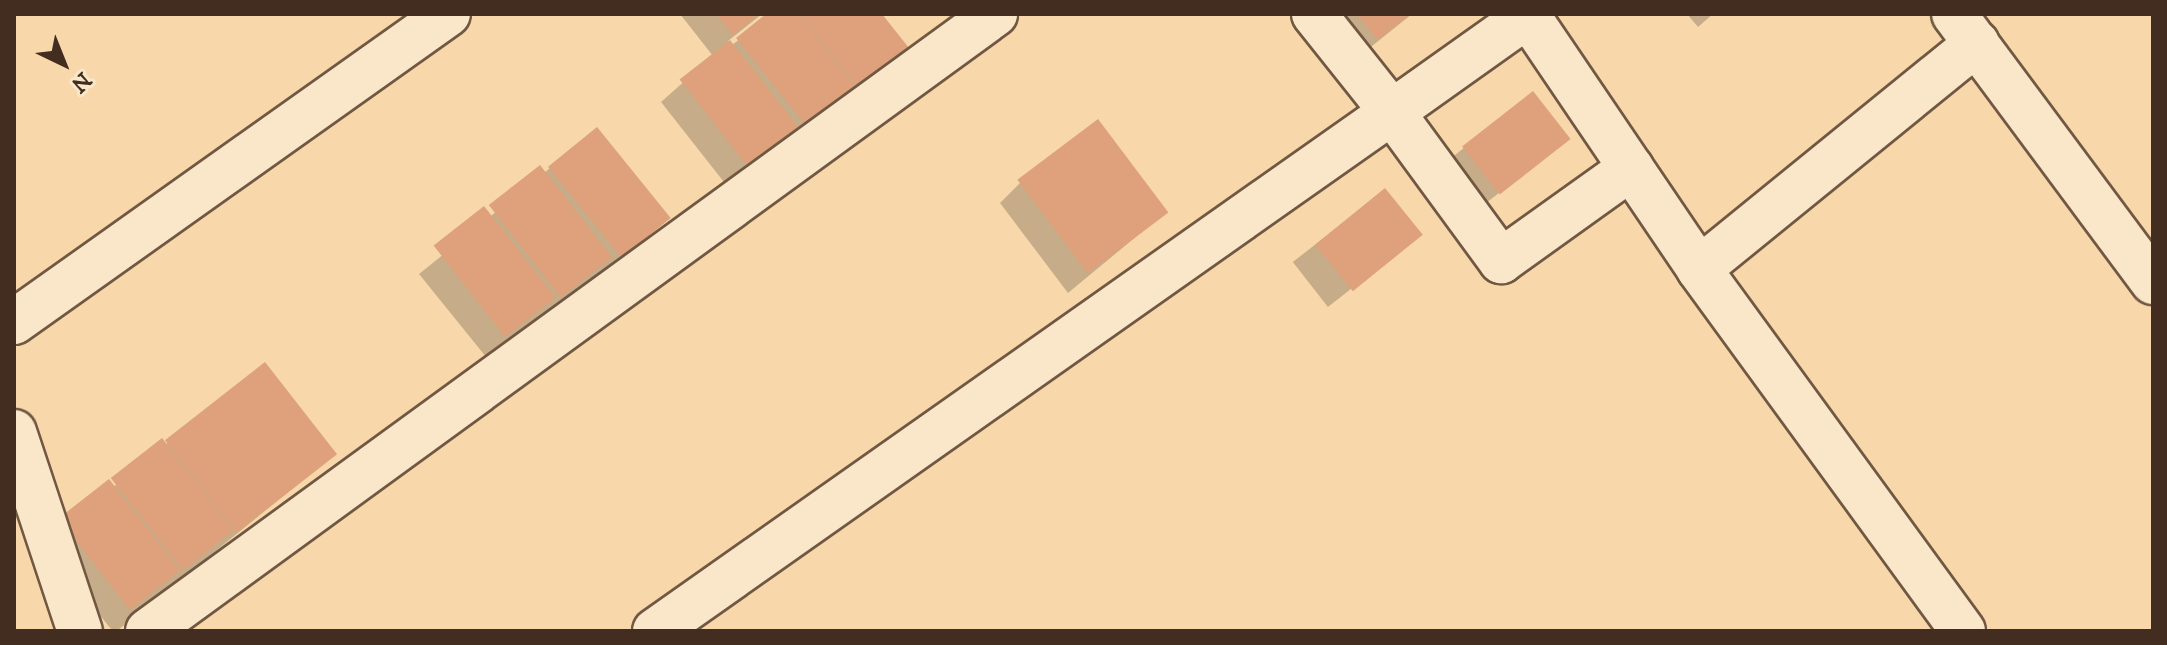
<!DOCTYPE html>
<html>
<head>
<meta charset="utf-8">
<style>
  body { margin:0 }
  #map { position:relative; width:2167px; height:645px; overflow:hidden; background:#f8d8aa; font-family:"IM FELL DW Pica",serif }
  div>[style] { position:absolute }
  [style*='--x'] { left:calc(var(--x)*1px); top:calc(var(--y)*1px); width:calc(var(--w)*1px); rotate:calc(var(--a)*1deg) }
  .shadow>* { inset:0; background:#0003; transform-origin:0 0 }
  .building>* { inset:0; background:#dea17c; transform-origin:0 0 }
  .roads { filter:drop-shadow(2px 0 #705843) drop-shadow(-2px 0 #705843) drop-shadow(0 2px #705843) drop-shadow(0 -2px #705843) }
  .minor>* { height:44px; margin:-22px; padding:0 22px; transform-origin:22px; border-radius:22px; background:#fae6c8 }
  span { translate:-50% -50%; white-space:nowrap; text-align:center; line-height:1.15; -webkit-text-stroke:6px #fae6c8; paint-order:stroke }
  .frame { position:absolute; inset:0; border:16px solid #432d21; pointer-events:none }
  .north { position:absolute; left:24px; top:24px; width:80px; height:80px; -webkit-text-stroke:6px #fae6c8; paint-order:stroke; rotate:137deg; font-size:22px; font-weight:700; line-height:32px; text-align:center; color:#432d21 }
  .north::after { content:''; display:block; margin:auto; width:28px; height:36px; background:#432d21; clip-path:polygon(50% 0,100% 100%,50% 72%,0 100%) }
</style>
</head>
<body>
<div id="map">
  <div class="shadow">
    <i style="clip-path:polygon(680px 14px,762px 14px,728px 41px,732px 45px,772px 14px,880px 14px,891px 73px,731px 191px,661px 102px,713px 56px)"></i>
    <i style="clip-path:polygon(1321px 14px,1412px 14px,1357px 58px)"></i>
    <i style="clip-path:polygon(1687px 14px,1713px 14px,1698px 27px)"></i>
    <i style="left:1533px;top:94px;width:57px;height:117px;rotate:52deg"></i>
    <i style="left:597px;top:130px;width:113px;height:229px;rotate:51deg"></i>
    <i style="clip-path:polygon(1020px 183px,1166px 212px,1068px 293px,1000px 203px)"></i>
    <i style="left:1385px;top:190px;width:57px;height:117px;rotate:52deg"></i>
    <i style="left:264px;top:365px;width:114px;height:285px;rotate:51deg"></i>
  </div>
  <div class="building">
    <i style="clip-path:polygon(716px 14px,759px 14px,733px 35px)"></i>
    <i style="clip-path:polygon(766px 14px,799px 14px,859px 90px,809px 129px,736px 38px)"></i>
    <i style="clip-path:polygon(800px 14px,882px 14px,913px 53px,863px 93px)"></i>
    <i style="clip-path:polygon(1357px 14px,1410px 14px,1378px 40px)"></i>
    <i style="left:730px;top:40px;width:117px;height:64px;rotate:52deg"></i>
    <i style="left:1533px;top:91px;width:61px;height:90px;rotate:52deg"></i>
    <i style="left:1098px;top:119px;width:117px;height:101px;rotate:53deg"></i>
    <i style="left:597px;top:127px;width:117px;height:63px;rotate:51deg"></i>
    <i style="left:540px;top:165px;width:117px;height:65px;rotate:52deg"></i>
    <i style="left:1385px;top:188px;width:60px;height:90px;rotate:51deg"></i>
    <i style="left:484px;top:206px;width:116px;height:64px;rotate:52deg"></i>
    <i style="left:265px;top:362px;width:117px;height:127px;rotate:52deg"></i>
    <i style="left:162px;top:438px;width:117px;height:65px;rotate:52deg"></i>
    <i style="left:109px;top:479px;width:116px;height:64px;rotate:52deg"></i>
  </div>
  <div class="roads">
    <div class="minor">
      <i style="--x:1314;--y:14;--w:125;--a:51.5"></i>
      <i style="--x:1392;--y:112;--w:169;--a:-35.4"></i>
      <i style="--x:1954;--y:14;--w:334;--a:53.4"></i>
      <i style="--x:1528;--y:16;--w:305;--a:55.9"></i>
      <i style="--x:1699;--y:269;--w:448;--a:53.9"></i>
      <i style="--x:1699;--y:269;--w:358;--a:-39.1"></i>
      <i style="--x:14;--y:322;--w:532;--a:-35.36"></i>
      <i style="--x:14;--y:432;--w:210;--a:71.7"></i>
      <i style="--x:148;--y:631;--w:1048;--a:-36.07"></i>
      <i style="--x:655;--y:631;--w:901;--a:-35.15"></i>
      <i style="--x:1392;--y:112;--w:185;--a:53.8"></i>
      <i style="--x:1501;--y:261;--w:160;--a:-35.6"></i>
    </div>
  </div>
  <div class="frame"></div>
  <div class="north">N</div>
</div>
</body>
</html>
